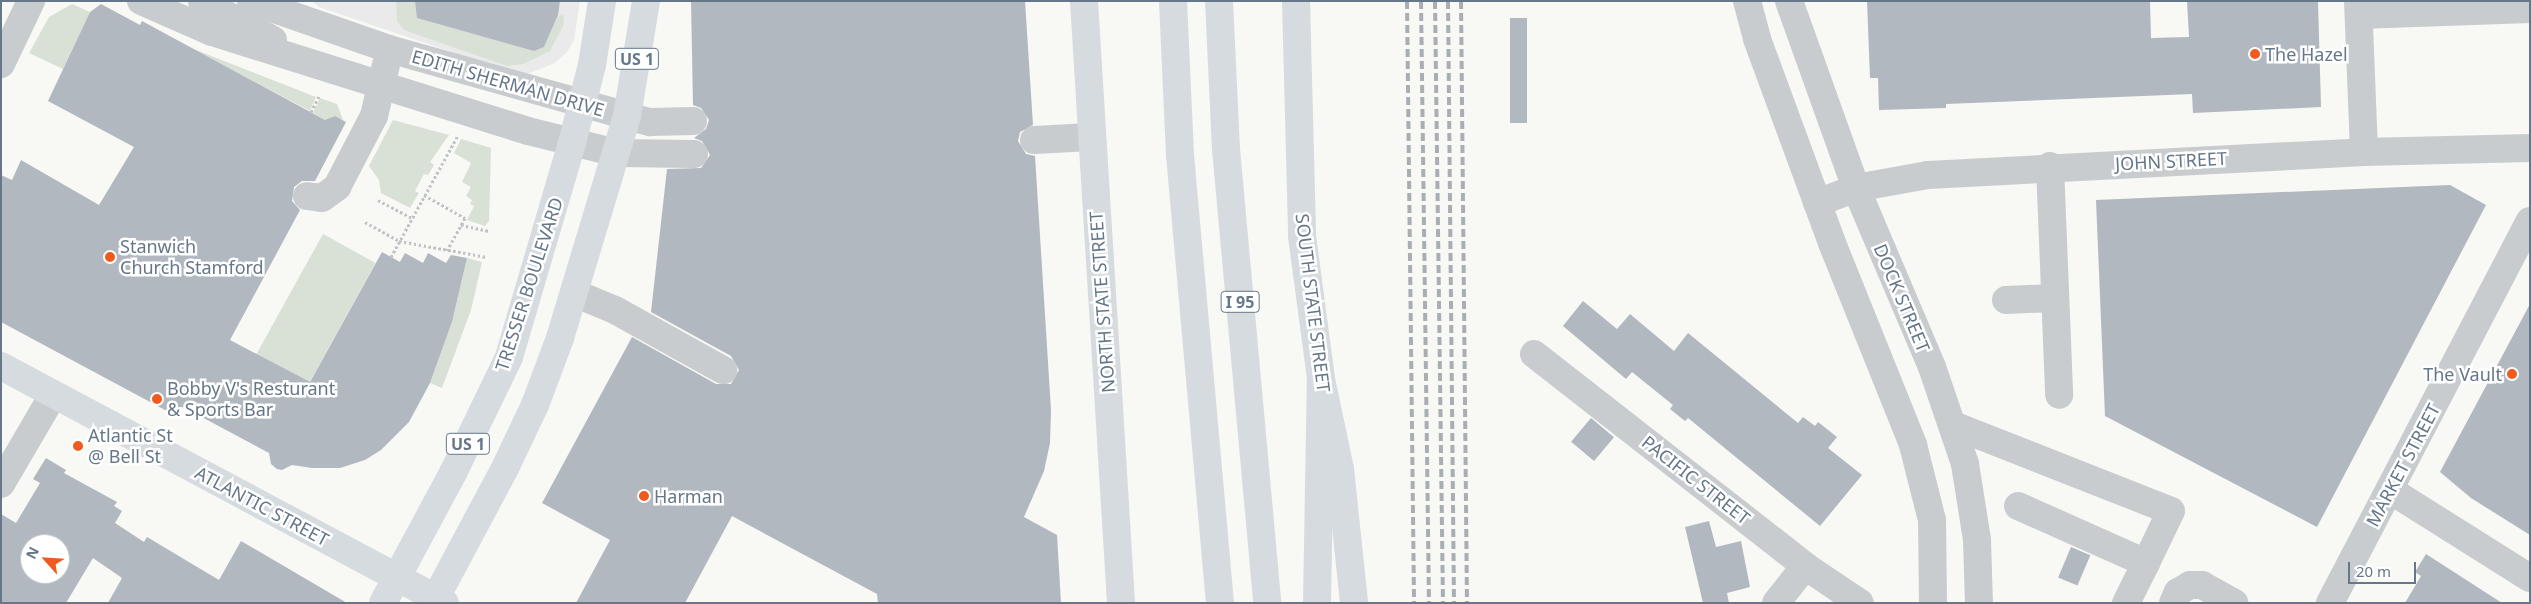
<!DOCTYPE html>
<html>
<head>
<meta charset="utf-8">
<style>
  body { margin:0 }
  #map { position:relative; width:2531px; height:604px; overflow:hidden; background:#f8f8f5; font-family:"Noto Sans",sans-serif }
  div>[style] { position:absolute }
  [style*='--x'] { left:calc(var(--x)*1px); top:calc(var(--y)*1px); width:calc(var(--w)*1px); rotate:calc(var(--a)*1deg) }
  .built>* { inset:0; background:#e9eae9 }
  .green>* { inset:0; background:#d9e1d6; transform-origin:0 0 }
  .building>* { inset:0; background:#b1b8bf; transform-origin:0 0 }
  .path>* { height:3px; margin-top:-1.5px; transform-origin:0; background:repeating-linear-gradient(90deg,#bfc2c4 0 2.5px,transparent 0 5px) }
  .minor>* { height:28px; margin:-14px; padding:0 14px; transform-origin:14px; border-radius:14px; background:#c8cccf }
  .major>* { height:28px; margin:-14px; padding:0 14px; transform-origin:14px; border-radius:14px; background:#d6dbdf }
  .highway>* { height:28px; margin:-14px; padding:0 14px; transform-origin:14px; border-radius:14px; background:#d6dbdf }
  .rail>* { height:4px; margin-top:-2px; transform-origin:0; background:repeating-linear-gradient(90deg,#a8aeb4 0 8px,transparent 0 12px) }
  .dots>* { width:14px; height:14px; translate:-50% -50%; box-sizing:border-box; border:2px solid #fff; border-radius:50% }
  span { translate:-50% -50%; white-space:nowrap; text-align:center; line-height:1.15; -webkit-text-stroke:5px #fff; paint-order:stroke }
  .shield-label span { padding:1px 4px; background:#fff; border:1px solid; border-radius:4px; -webkit-text-stroke-width:0 }
  .shield-label { font-size:16px; color:#657789; font-weight:700 }
  .poi-label { font-size:18px; color:#657789 }
  .left { translate:0 -50%; text-align:left }
  .right { translate:-100% -50%; text-align:right }
  .street-label { font-size:18px; color:#657789 }
  .frame { position:absolute; inset:0; border:2px solid #657789; pointer-events:none }
  .north { position:absolute; left:20px; top:534px; width:50px; height:50px; box-sizing:border-box; background:#fff; border:1px solid #c1c9d0; border-radius:50%; rotate:296deg; font-size:14px; font-weight:700; line-height:20px; text-align:center; color:#657789 }
  .north::after { content:''; display:block; margin:auto; width:18px; height:22px; background:#f15a1d; clip-path:polygon(50% 0,100% 100%,50% 72%,0 100%) }
  .scale { position:absolute; left:2348px; top:562px; width:68px; height:22px; box-sizing:border-box; border:2px solid #657789; border-top:0; padding-left:6px; font-size:15px; line-height:18px; white-space:nowrap; color:#657789; -webkit-text-stroke:4px #fff; paint-order:stroke }
</style>
</head>
<body>
<div id="map">
  <div class="built">
    <i style="clip-path:polygon(312px 1px,580px 1px,574px 40px,567px 52px,555px 63px,527px 74px,505px 70px,319px 7px)"></i>
  </div>
  <div class="green">
    <i style="clip-path:polygon(396px 1px,429px 1px,431px 22px,534px 51px,544px 47px,558px 16px,564px 15px,563px 26px,550px 51px,523px 64px,507px 66px,404px 30px,397px 21px)"></i>
    <i style="clip-path:polygon(72px 4px,90px 12px,63px 69px,29px 53px,49px 17px)"></i>
    <i style="clip-path:polygon(191px 48px,316px 97px,310px 111px)"></i>
    <i style="clip-path:polygon(320px 98px,337px 104px,343px 120px,334px 116px,327px 121px,313px 113px)"></i>
    <i style="clip-path:polygon(393px 120px,449px 135px,430px 162px,434px 165px,428px 175px,424px 174px,415px 191px,419px 193px,410px 208px,381px 193px,379px 180px,369px 166px)"></i>
    <i style="clip-path:polygon(461px 139px,491px 148px,489px 221px,485px 226px,467px 220px,474px 206px,470px 204px,472px 200px,466px 196px,471px 187px,462px 182px,471px 163px,454px 153px)"></i>
    <i style="left:323px;top:234px;width:60px;height:137px;rotate:29deg"></i>
    <i style="clip-path:polygon(467px 258px,482px 262px,471px 310px,442px 388px,430px 383px,452px 322px)"></i>
  </div>
  <div class="building">
    <i style="clip-path:polygon(415px 1px,560px 1px,558px 15px,544px 47px,534px 51px,417px 18px)"></i>
    <i style="clip-path:polygon(691px 1px,1025px 1px,1033px 125px,1020px 132px,1018px 141px,1026px 154px,1035px 156px,1051px 410px,1050px 443px,1044px 471px,1024px 517px,1057px 535px,1061px 603px,878px 603px,877px 594px,732px 516px,685px 603px,576px 603px,610px 540px,542px 503px,632px 337px,716px 384px,731px 384px,739px 370px,731px 356px,651px 312px,667px 169px,701px 168px,710px 155px,702px 141px,694px 138px,706px 129px,709px 120px,701px 108px,693px 105px)"></i>
    <i style="clip-path:polygon(1867px 1px,2150px 1px,2151px 38px,2189px 37px,2187px 1px,2318px 1px,2321px 107px,2193px 113px,2192px 94px,1946px 104px,1946px 108px,1879px 110px,1878px 78px,1870px 78px)"></i>
    <i style="clip-path:polygon(101px 4px,140px 25px,142px 21px,325px 120px,335px 116px,346px 122px,315px 181px,302px 181px,294px 187px,292px 201px,300px 210px,230px 340px,310px 382px,382px 252px,400px 262px,405px 253px,423px 263px,428px 253px,446px 263px,451px 255px,467px 258px,452px 322px,430px 383px,409px 422px,381px 450px,365px 460px,340px 468px,312px 468px,292px 465px,282px 470px,277px 469px,271px 464px,269px 453px,183px 407px,178px 417px,1px 322px,1px 175px,12px 180px,21px 160px,99px 205px,134px 147px,48px 101px,90px 12px)"></i>
    <i style="left:1510px;top:18px;width:17px;height:105px"></i>
    <i style="clip-path:polygon(2450px 185px,2486px 205px,2317px 527px,2105px 416px,2096px 200px)"></i>
    <i style="clip-path:polygon(1583px 301px,1617px 329px,1630px 314px,1674px 351px,1688px 333px,1798px 423px,1803px 417px,1815px 426px,1818px 422px,1837px 437px,1828px 448px,1862px 475px,1820px 526px,1688px 418px,1685px 421px,1670px 409px,1673px 405px,1632px 372px,1626px 379px,1563px 326px)"></i>
    <i style="clip-path:polygon(2530px 304px,2530px 535px,2471px 498px,2440px 472px)"></i>
    <i style="left:1591px;top:418px;width:30px;height:31px;rotate:40deg"></i>
    <i style="clip-path:polygon(evenodd,46px 458px,66px 470px,64px 473px,117px 502px,114px 506px,122px 511px,115px 523px,144px 542px,147px 537px,219px 580px,241px 541px,347px 603px,108px 603px,122px 578px,93px 558px,66px 603px,1px 603px,1px 514px,16px 523px,40px 483px,33px 479px,46px 458px,30px 544px,60px 544px,60px 574px,30px 574px,30px 544px)"></i>
    <i style="clip-path:polygon(1709px 521px,1716px 547px,1741px 541px,1750px 587px,1727px 593px,1729px 603px,1703px 603px,1685px 527px)"></i>
    <i style="left:2071px;top:547px;width:21px;height:33px;rotate:23deg"></i>
    <i style="clip-path:polygon(2426px 554px,2502px 603px,2405px 603px,2421px 576px,2415px 572px)"></i>
  </div>
  <div class="path">
    <i style="--x:311;--y:112;--w:20;--a:-63"></i>
    <i style="--x:424;--y:195;--w:47;--a:29.3"></i>
    <i style="--x:465;--y:218;--w:37;--a:119"></i>
    <i style="--x:378;--y:200;--w:38;--a:28"></i>
    <i style="--x:365;--y:222;--w:39;--a:29"></i>
    <i style="--x:399;--y:241;--w:89;--a:10.3"></i>
    <i style="--x:461;--y:225;--w:29;--a:12"></i>
    <i style="--x:391;--y:257;--w:139;--a:-61.2"></i>
  </div>
  <div class="minor">
    <i style="--x:141;--y:1;--w:77;--a:23.6"></i>
    <i style="--x:212;--y:32;--w:331;--a:17.4"></i>
    <i style="--x:528;--y:131;--w:92;--a:13.9"></i>
    <i style="--x:617;--y:153;--w:77;--a:0.7"></i>
    <i style="--x:202;--y:1;--w:81;--a:28.8"></i>
    <i style="--x:251;--y:1;--w:146;--a:19.2"></i>
    <i style="--x:389;--y:49;--w:247;--a:15.7"></i>
    <i style="--x:627;--y:116;--w:24;--a:15"></i>
    <i style="--x:650;--y:122;--w:43;--a:-1.3"></i>
    <i style="--x:1747;--y:1;--w:39;--a:75"></i>
    <i style="--x:1757;--y:39;--w:217;--a:69.8"></i>
    <i style="--x:1832;--y:243;--w:218;--a:68.1"></i>
    <i style="--x:1913;--y:445;--w:77;--a:75.8"></i>
    <i style="--x:1932;--y:520;--w:83;--a:89.3"></i>
    <i style="--x:1789;--y:1;--w:199;--a:70.3"></i>
    <i style="--x:1856;--y:188;--w:194;--a:67"></i>
    <i style="--x:1932;--y:367;--w:102;--a:71.2"></i>
    <i style="--x:1965;--y:464;--w:77;--a:81"></i>
    <i style="--x:1977;--y:540;--w:63;--a:88.2"></i>
    <i style="--x:2358;--y:1;--w:151;--a:87.7"></i>
    <i style="--x:2359;--y:15;--w:171;--a:-2"></i>
    <i style="--x:1;--y:64;--w:70;--a:-64.5"></i>
    <i style="--x:1034;--y:140;--w:57;--a:-3"></i>
    <i style="--x:2050;--y:166;--w:229;--a:87.7"></i>
    <i style="--x:307;--y:196;--w:15;--a:8"></i>
    <i style="--x:322;--y:198;--w:19;--a:-36"></i>
    <i style="--x:337;--y:187;--w:80;--a:-62.5"></i>
    <i style="--x:374;--y:116;--w:52;--a:-76.8"></i>
    <i style="--x:1817;--y:203;--w:42;--a:-21"></i>
    <i style="--x:1856;--y:188;--w:73;--a:-10.2"></i>
    <i style="--x:1928;--y:175;--w:437;--a:-3"></i>
    <i style="--x:2364;--y:152;--w:166;--a:-1.4"></i>
    <i style="--x:574;--y:293;--w:44;--a:22.5"></i>
    <i style="--x:615;--y:310;--w:124;--a:29.1"></i>
    <i style="--x:2006;--y:300;--w:48;--a:-2.4"></i>
    <i style="--x:1534;--y:354;--w:344;--a:38"></i>
    <i style="--x:1805;--y:566;--w:66;--a:33.9"></i>
    <i style="--x:1953;--y:425;--w:234;--a:21.5"></i>
    <i style="--x:2171;--y:511;--w:58;--a:115.7"></i>
    <i style="--x:2146;--y:563;--w:140;--a:-156"></i>
    <i style="--x:1;--y:484;--w:103;--a:-59.7"></i>
    <i style="--x:2390;--y:490;--w:165;--a:32.2"></i>
    <i style="--x:1776;--y:603;--w:47;--a:-51.9"></i>
    <i style="--x:2126;--y:603;--w:45;--a:-63.4"></i>
    <i style="--x:2173;--y:603;--w:12;--a:-66"></i>
    <i style="--x:2178;--y:592;--w:14;--a:-30"></i>
    <i style="--x:2190;--y:585;--w:12;--a:0"></i>
    <i style="--x:2202;--y:585;--w:37;--a:29"></i>
    <i style="--x:2330;--y:603;--w:431;--a:-62.4"></i>
  </div>
  <div class="major">
    <i style="--x:1084;--y:1;--w:603;--a:86.48"></i>
    <i style="--x:1296;--y:1;--w:235;--a:88.5"></i>
    <i style="--x:1302;--y:236;--w:144;--a:82.4"></i>
    <i style="--x:1321;--y:379;--w:92;--a:78.1"></i>
    <i style="--x:1340;--y:469;--w:135;--a:84"></i>
    <i style="--x:1;--y:366;--w:503;--a:28.09"></i>
    <i style="--x:383;--y:603;--w:148;--a:-61.7"></i>
    <i style="--x:453;--y:473;--w:129;--a:-64.2"></i>
    <i style="--x:509;--y:357;--w:223;--a:-73.6"></i>
    <i style="--x:572;--y:143;--w:81;--a:-75.6"></i>
    <i style="--x:592;--y:65;--w:65;--a:-81.1"></i>
    <i style="--x:433;--y:603;--w:155;--a:-61.9"></i>
    <i style="--x:506;--y:466;--w:68;--a:-64.6"></i>
    <i style="--x:535;--y:405;--w:72;--a:-69.5"></i>
    <i style="--x:560;--y:338;--w:232;--a:-73.2"></i>
    <i style="--x:627;--y:116;--w:117;--a:-80.6"></i>
  </div>
  <div class="highway">
    <i style="--x:1173;--y:1;--w:154;--a:87.4"></i>
    <i style="--x:1180;--y:155;--w:450;--a:84.9"></i>
    <i style="--x:1219;--y:1;--w:148;--a:87.3"></i>
    <i style="--x:1226;--y:149;--w:456;--a:84.8"></i>
    <i style="--x:1317;--y:603;--w:224;--a:-89"></i>
  </div>
  <div class="rail">
    <i style="--x:1407;--y:1;--w:602;--a:89.33"></i>
    <i style="--x:1421;--y:1;--w:602;--a:89.24"></i>
    <i style="--x:1435;--y:1;--w:602;--a:89.24"></i>
    <i style="--x:1448;--y:1;--w:602;--a:89.43"></i>
    <i style="--x:1461;--y:1;--w:602;--a:89.43"></i>
  </div>
  <div class="dots">
    <i style="left:2255px;top:54px;background:#f15a1d"></i>
    <i style="left:110px;top:257px;background:#f15a1d"></i>
    <i style="left:2512px;top:374px;background:#f15a1d"></i>
    <i style="left:157px;top:399px;background:#f15a1d"></i>
    <i style="left:78px;top:446px;background:#f15a1d"></i>
    <i style="left:644px;top:496px;background:#f15a1d"></i>
  </div>
  <div class="shield-label">
    <span style="left:637px;top:59px">US 1</span>
    <span style="left:1240px;top:302px">I 95</span>
    <span style="left:468px;top:444px">US 1</span>
  </div>
  <div class="poi-label">
    <span class="left" style="left:2265px;top:54px">The Hazel</span>
    <span class="left" style="left:120px;top:257px">Stanwich<br>Church Stamford</span>
    <span class="right" style="left:2502px;top:374px">The Vault</span>
    <span class="left" style="left:167px;top:399px">Bobby V's Resturant<br>&amp; Sports Bar</span>
    <span class="left" style="left:88px;top:446px">Atlantic St<br>@ Bell St</span>
    <span class="left" style="left:654px;top:496px">Harman</span>
  </div>
  <div class="street-label">
    <span style="left:508px;top:83px;rotate:16deg">EDITH SHERMAN DRIVE</span>
    <span style="left:2171px;top:161px;rotate:-3deg">JOHN STREET</span>
    <span style="left:529px;top:284px;rotate:-72deg">TRESSER BOULEVARD</span>
    <span style="left:1902px;top:298px;rotate:67deg">DOCK STREET</span>
    <span style="left:1102px;top:302px;rotate:-94deg">NORTH STATE STREET</span>
    <span style="left:1313px;top:303px;rotate:83deg">SOUTH STATE STREET</span>
    <span style="left:2403px;top:465px;rotate:-62deg">MARKET STREET</span>
    <span style="left:1696px;top:480px;rotate:38deg">PACIFIC STREET</span>
    <span style="left:262px;top:506px;rotate:28deg">ATLANTIC STREET</span>
  </div>
  <div class="frame"></div>
  <div class="north">N</div>
  <div class="scale">20 m</div>
</div>
</body>
</html>
